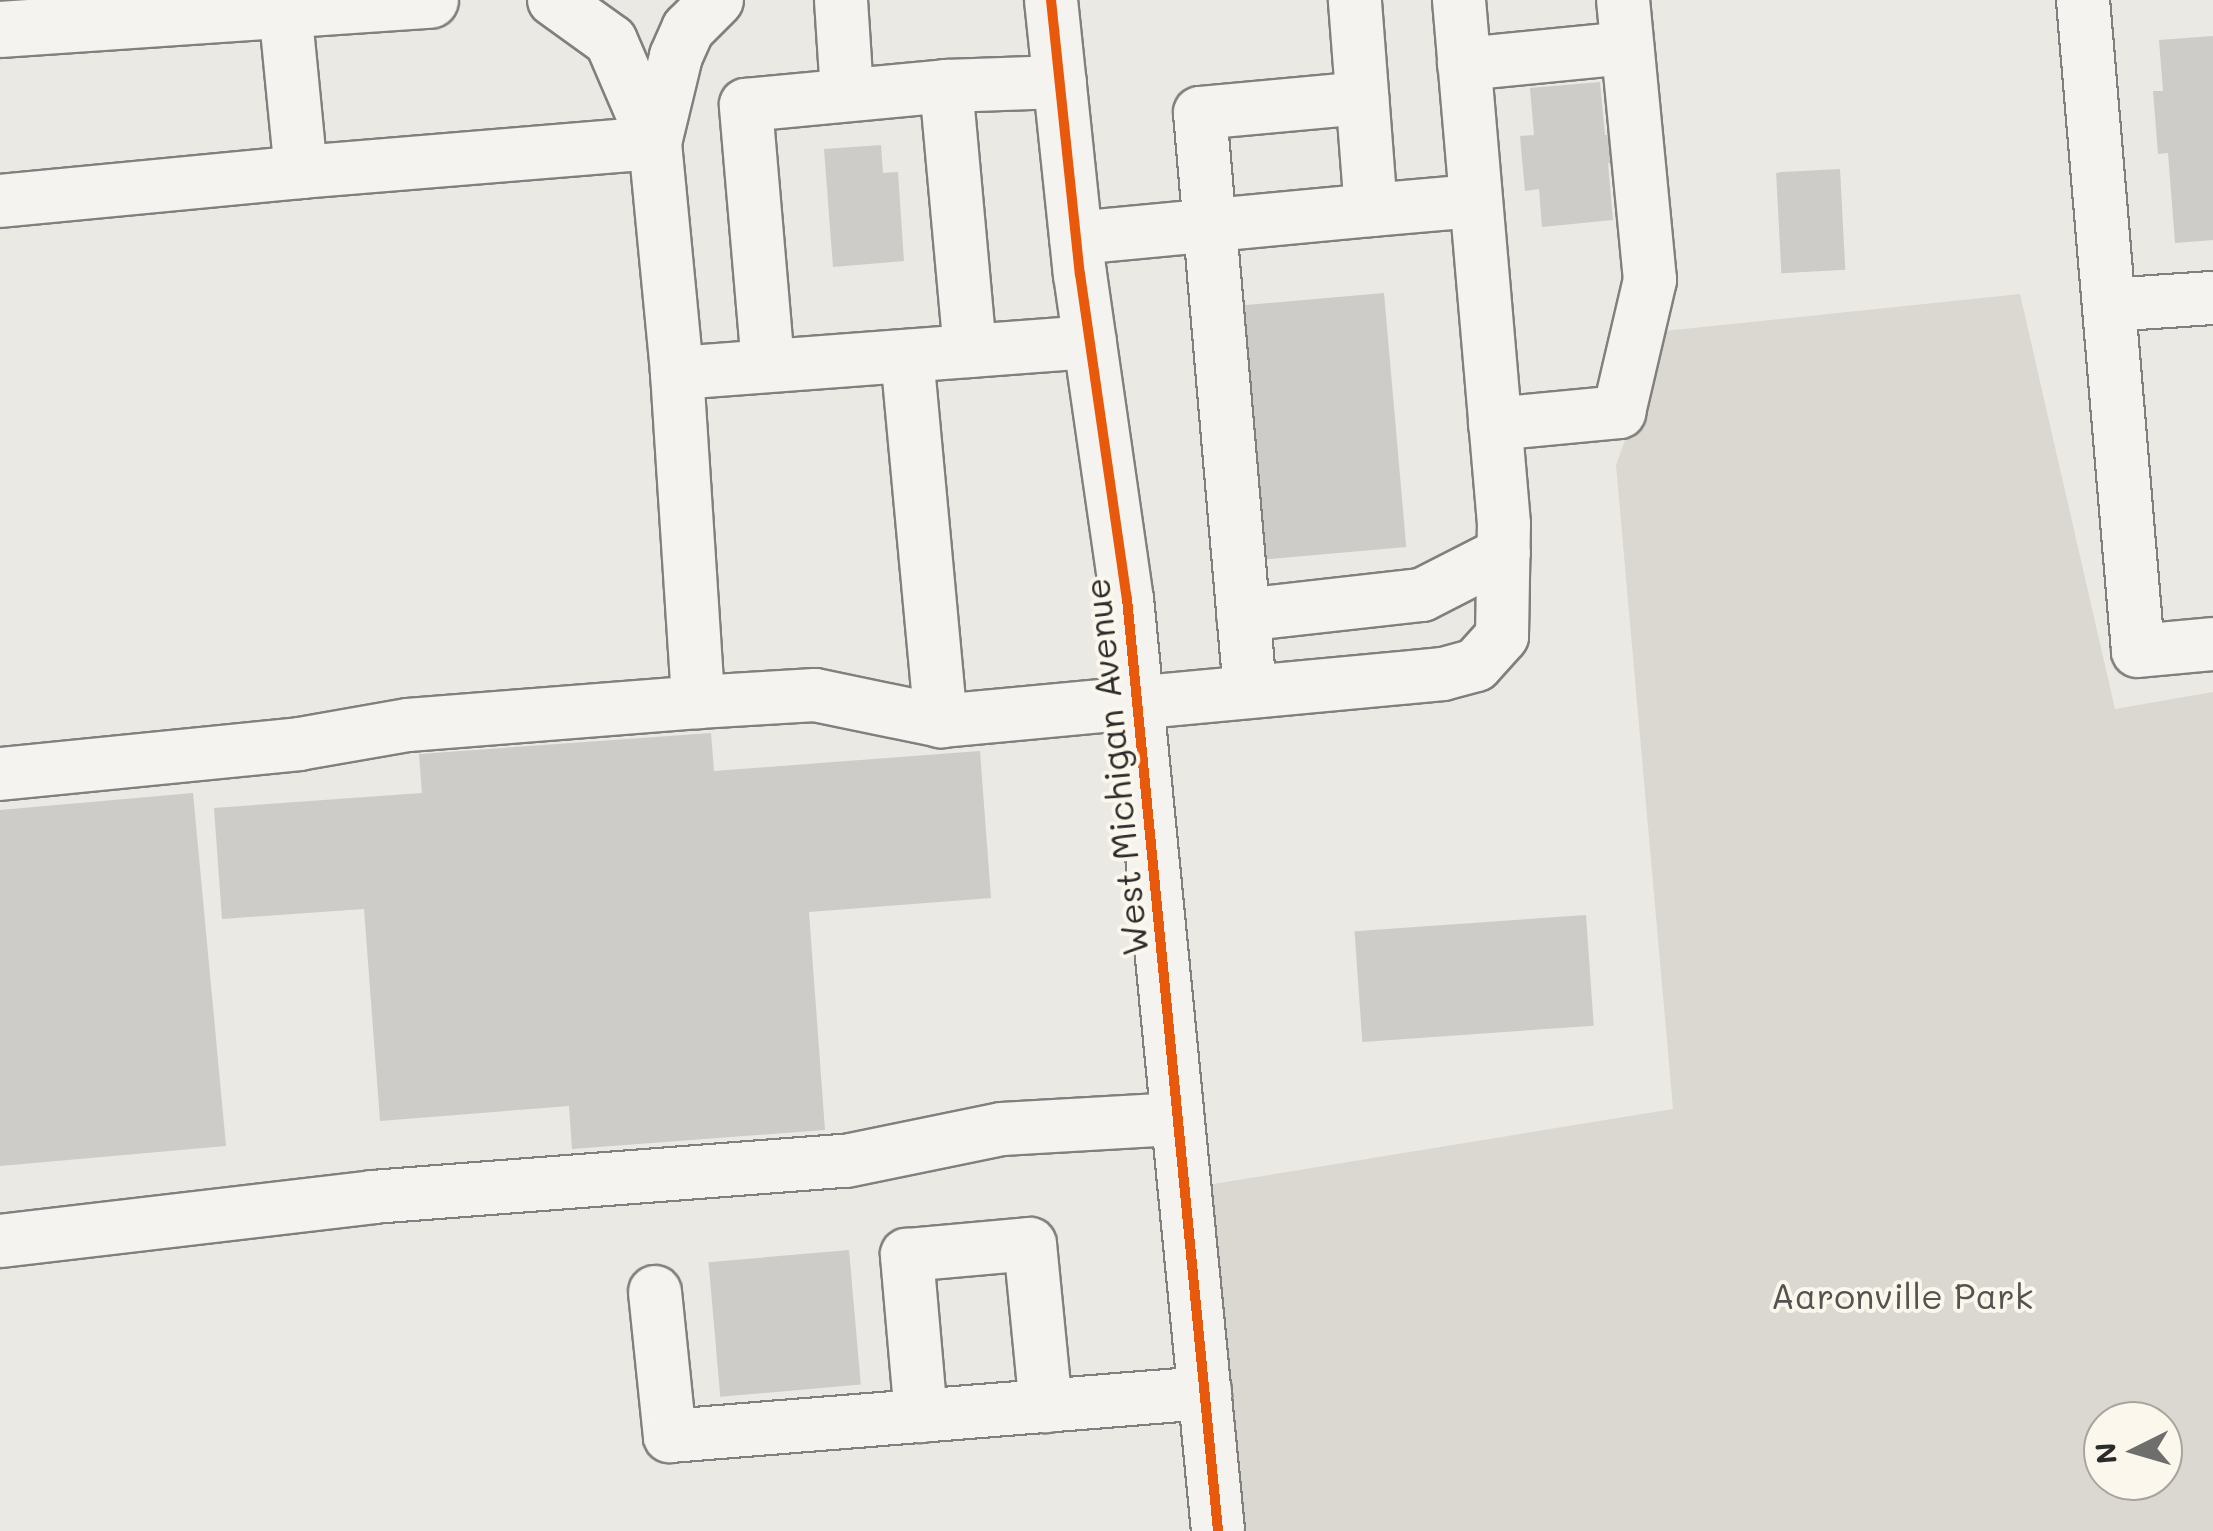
<!DOCTYPE html>
<html>
<head>
<meta charset="utf-8">
<style>
  body { margin:0 }
  #map { position:relative; width:2213px; height:1531px; overflow:hidden; background:#eae9e4; font-family:Mali,sans-serif }
  div>[style] { position:absolute }
  [style*='--x'] { left:calc(var(--x)*1px); top:calc(var(--y)*1px); width:calc(var(--w)*1px); rotate:calc(var(--a)*1deg) }
  .green>* { inset:0; background:#dbd8d1 }
  .building>* { inset:0; background:#cdccc8; transform-origin:0 0 }
  .roads { filter:drop-shadow(2px 0 #81807e) drop-shadow(-2px 0 #81807e) drop-shadow(0 2px #81807e) drop-shadow(0 -2px #81807e) }
  .minor>* { height:52px; margin:-26px; padding:0 26px; transform-origin:26px; border-radius:26px; background:#f4f3ef }
  .major>* { height:55px; margin:-27.5px; padding:0 27.5px; transform-origin:27.5px; border-radius:27.5px; background:#f4f3ef }
  .cycleway>* { height:10px; margin:-5px; padding:0 5px; transform-origin:5px; border-radius:5px; background:#e8590c }
  span { translate:-50% -50%; white-space:nowrap; text-align:center; line-height:1.15; -webkit-text-stroke:8px #fbf7ec; paint-order:stroke }
  .street-label { font-size:35px; color:#2b2b2b }
  .park-label { font-size:35px; color:#545351 }
  .north { position:absolute; left:2083px; top:1401px; width:100px; height:100px; box-sizing:border-box; background:#fbf7ec; border:2px solid #a8a59f; border-radius:50%; rotate:265deg; font-size:28px; font-weight:700; line-height:40px; text-align:center; color:#2b2b2b }
  .north::after { content:''; display:block; margin:auto; width:35px; height:45px; background:#6e6e6c; clip-path:polygon(50% 0,100% 100%,50% 72%,0 100%) }
</style>
</head>
<body>
<div id="map">
  <div class="green">
    <i style="clip-path:polygon(evenodd,2020px 294px,2115px 709px,2213px 692px,2213px 1531px,1241px 1531px,1207px 1185px,1673px 1109px,1616px 465px,1664px 331px,2020px 294px,2103px 1421px,2163px 1421px,2163px 1481px,2103px 1481px,2103px 1421px)"></i>
  </div>
  <div class="building">
    <i style="clip-path:polygon(2213px 36px,2213px 240px,2175px 243px,2168px 153px,2158px 154px,2153px 91px,2163px 91px,2159px 40px)"></i>
    <i style="clip-path:polygon(1600px 82px,1605px 135px,1620px 134px,1623px 163px,1608px 163px,1613px 220px,1542px 227px,1539px 189px,1525px 191px,1520px 136px,1534px 135px,1530px 88px)"></i>
    <i style="clip-path:polygon(881px 145px,883px 173px,898px 172px,904px 261px,833px 267px,824px 149px)"></i>
    <i style="left:1840px;top:169px;width:101px;height:64px;rotate:87deg"></i>
    <i style="left:1384px;top:293px;width:255px;height:150px;rotate:85deg"></i>
    <i style="clip-path:polygon(711px 733px,714px 771px,980px 751px,991px 898px,809px 912px,825px 1130px,572px 1149px,569px 1106px,380px 1121px,364px 909px,222px 919px,214px 808px,422px 793px,419px 754px)"></i>
    <i style="clip-path:polygon(193px 793px,226px 1146px,0 1166px,0 810px)"></i>
    <i style="left:1586px;top:915px;width:111px;height:232px;rotate:86deg"></i>
    <i style="left:849px;top:1250px;width:135px;height:141px;rotate:85deg"></i>
  </div>
  <div class="roads">
    <div class="minor">
      <i style="--x:554;--y:0;--w:70;--a:35.7"></i>
      <i style="--x:611;--y:41;--w:111;--a:66.7"></i>
      <i style="--x:655;--y:143;--w:231;--a:84.5"></i>
      <i style="--x:677;--y:373;--w:414;--a:-4.3"></i>
      <i style="--x:841;--y:0;--w:93;--a:86.3"></i>
      <i style="--x:1051;--y:0;--w:276;--a:84"></i>
      <i style="--x:1080;--y:274;--w:328;--a:81.8"></i>
      <i style="--x:1127;--y:599;--w:936;--a:84.42"></i>
      <i style="--x:2083;--y:0;--w:653;--a:85.17"></i>
      <i style="--x:2138;--y:651;--w:75;--a:-5.3"></i>
      <i style="--x:1464;--y:64;--w:164;--a:-5.6"></i>
      <i style="--x:946;--y:86;--w:266;--a:84.8"></i>
      <i style="--x:655;--y:143;--w:89;--a:-76.4"></i>
      <i style="--x:676;--y:56;--w:30;--a:-66"></i>
      <i style="--x:688;--y:29;--w:41;--a:-45"></i>
      <i style="--x:301;--y:172;--w:355;--a:-4.7"></i>
      <i style="--x:0;--y:201;--w:302;--a:-5.5"></i>
      <i style="--x:301;--y:172;--w:164;--a:-95.6"></i>
      <i style="--x:1371;--y:210;--w:103;--a:-5"></i>
      <i style="--x:1076;--y:238;--w:296;--a:-5.4"></i>
      <i style="--x:1371;--y:210;--w:211;--a:-94.4"></i>
      <i style="--x:2109;--y:305;--w:104;--a:-3.9"></i>
      <i style="--x:907;--y:356;--w:367;--a:84.7"></i>
      <i style="--x:768;--y:364;--w:260;--a:-94.9"></i>
      <i style="--x:746;--y:105;--w:201;--a:-5.4"></i>
      <i style="--x:946;--y:86;--w:114;--a:-2"></i>
      <i style="--x:677;--y:373;--w:330;--a:86.3"></i>
      <i style="--x:1495;--y:424;--w:125;--a:-5.5"></i>
      <i style="--x:1619;--y:412;--w:136;--a:-76.8"></i>
      <i style="--x:1650;--y:280;--w:281;--a:-95.5"></i>
      <i style="--x:1243;--y:615;--w:180;--a:-6.4"></i>
      <i style="--x:1422;--y:595;--w:92;--a:-27.1"></i>
      <i style="--x:1250;--y:691;--w:580;--a:-94.94"></i>
      <i style="--x:1200;--y:113;--w:163;--a:-5.3"></i>
      <i style="--x:0;--y:774;--w:301;--a:-5.7"></i>
      <i style="--x:299;--y:744;--w:111;--a:-9.9"></i>
      <i style="--x:408;--y:725;--w:291;--a:-4.5"></i>
      <i style="--x:698;--y:702;--w:117;--a:-3.4"></i>
      <i style="--x:815;--y:695;--w:129;--a:11.7"></i>
      <i style="--x:941;--y:721;--w:504;--a:-5.35"></i>
      <i style="--x:1443;--y:674;--w:34;--a:-15"></i>
      <i style="--x:1476;--y:665;--w:39;--a:-48"></i>
      <i style="--x:1502;--y:636;--w:112;--a:-89"></i>
      <i style="--x:1504;--y:524;--w:526;--a:-94.91"></i>
      <i style="--x:0;--y:1241;--w:376;--a:-6.7"></i>
      <i style="--x:373;--y:1197;--w:474;--a:-4.4"></i>
      <i style="--x:846;--y:1161;--w:159;--a:-11.6"></i>
      <i style="--x:1002;--y:1129;--w:176;--a:-3.3"></i>
      <i style="--x:655;--y:1292;--w:145;--a:84.1"></i>
      <i style="--x:670;--y:1436;--w:537;--a:-4.6"></i>
      <i style="--x:921;--y:1416;--w:162;--a:-95"></i>
      <i style="--x:907;--y:1255;--w:123;--a:-5.1"></i>
      <i style="--x:1030;--y:1244;--w:163;--a:84.4"></i>
    </div>
    <div class="major">
      <i style="--x:0;--y:29;--w:431;--a:-3.9"></i>
    </div>
  </div>
  <div class="cycleway">
    <i style="--x:1051;--y:0;--w:276;--a:84"></i>
    <i style="--x:1080;--y:274;--w:328;--a:81.8"></i>
    <i style="--x:1127;--y:599;--w:936;--a:84.42"></i>
  </div>
  <div class="street-label">
    <span style="left:1115px;top:767px;rotate:-96deg">West Michigan Avenue</span>
  </div>
  <div class="park-label">
    <span style="left:1902px;top:1295px">Aaronville Park</span>
  </div>
  <div class="north">N</div>
</div>
</body>
</html>
